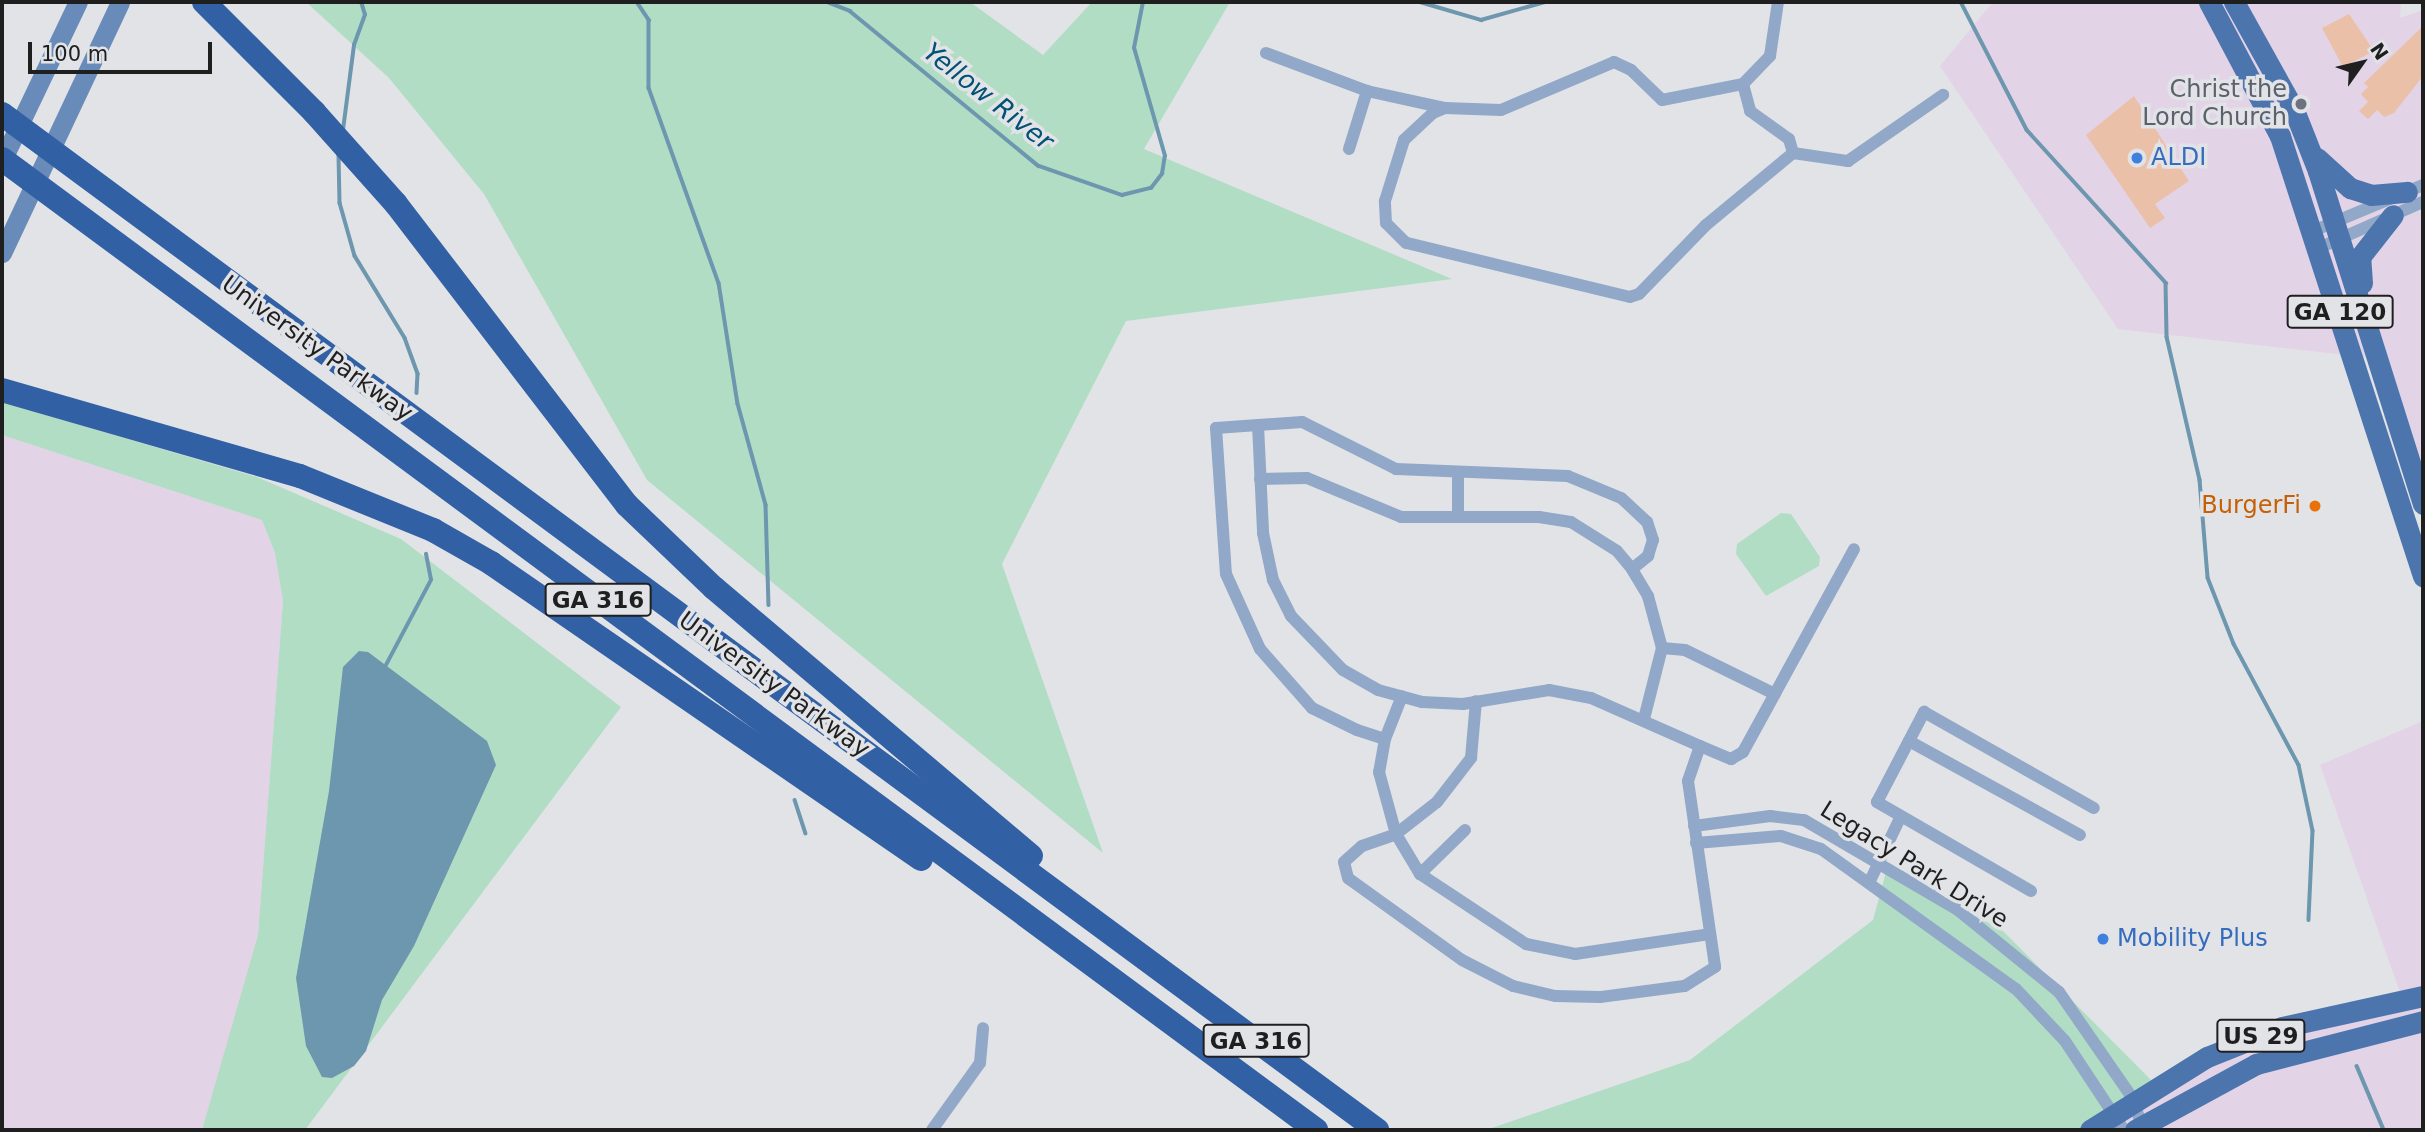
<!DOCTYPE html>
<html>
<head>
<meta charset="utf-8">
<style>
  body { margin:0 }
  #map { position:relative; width:2425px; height:1132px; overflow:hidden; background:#e2e3e6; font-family:"DejaVu Sans",sans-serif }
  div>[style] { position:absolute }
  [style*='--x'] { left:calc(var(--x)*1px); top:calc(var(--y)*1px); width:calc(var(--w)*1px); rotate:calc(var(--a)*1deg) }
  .commercial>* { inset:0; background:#e2d3e6 }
  .green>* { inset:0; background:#b2ddc5 }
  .water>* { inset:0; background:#6d96af }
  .stream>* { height:3.5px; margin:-1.75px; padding:0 1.75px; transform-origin:1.75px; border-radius:1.75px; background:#6d96af }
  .building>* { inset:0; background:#ebc0a9 }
  .street>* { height:12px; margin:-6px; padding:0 6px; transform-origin:6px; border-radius:6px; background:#91a8c8 }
  .secondary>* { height:19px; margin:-9.5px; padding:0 9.5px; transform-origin:9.5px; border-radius:9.5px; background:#698bba }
  .primary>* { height:21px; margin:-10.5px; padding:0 10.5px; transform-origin:10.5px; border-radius:10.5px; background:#4c75ae }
  .highway>* { height:24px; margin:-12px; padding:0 12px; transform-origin:12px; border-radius:12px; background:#3161a4 }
  .dots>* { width:19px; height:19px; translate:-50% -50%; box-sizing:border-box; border:4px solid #e2e3e6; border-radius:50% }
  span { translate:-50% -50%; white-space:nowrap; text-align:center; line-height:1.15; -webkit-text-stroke:7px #e2e3e6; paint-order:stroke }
  .shield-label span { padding:2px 5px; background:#e2e3e6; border:2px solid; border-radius:5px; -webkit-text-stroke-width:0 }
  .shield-label { font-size:23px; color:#1f1f20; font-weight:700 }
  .worship-label { font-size:24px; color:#5b616d }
  .right { translate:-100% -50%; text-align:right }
  .shop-label { font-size:24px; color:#366cbe }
  .left { translate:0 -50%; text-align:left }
  .street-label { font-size:24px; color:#1f1f20 }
  .food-label { font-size:24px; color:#c56008 }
  .water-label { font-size:26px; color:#015275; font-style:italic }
  .frame { position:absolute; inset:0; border:4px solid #1f1f20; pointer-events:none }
  .north { position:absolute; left:2327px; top:28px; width:70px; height:70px; -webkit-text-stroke:5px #e2e3e6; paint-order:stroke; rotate:56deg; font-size:19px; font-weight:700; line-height:28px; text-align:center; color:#1f1f20 }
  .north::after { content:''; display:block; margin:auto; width:24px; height:32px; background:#1f1f20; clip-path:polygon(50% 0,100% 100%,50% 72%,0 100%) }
  .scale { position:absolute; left:28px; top:42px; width:184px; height:32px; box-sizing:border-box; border:4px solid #1f1f20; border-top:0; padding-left:9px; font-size:21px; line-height:24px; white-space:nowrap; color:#1f1f20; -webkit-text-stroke:5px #e2e3e6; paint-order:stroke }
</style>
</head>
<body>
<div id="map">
  <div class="commercial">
    <i style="clip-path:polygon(1993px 2px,2401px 2px,2400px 18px,2423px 10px,2423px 516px,2372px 358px,2118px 329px,1940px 66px)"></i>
    <i style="clip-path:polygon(2px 435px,262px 520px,275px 553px,283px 601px,258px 935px,206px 1129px,2px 1130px)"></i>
    <i style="clip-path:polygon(2423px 721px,2423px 1130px,2101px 1130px,2151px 1080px,2332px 1007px,2403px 1001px,2320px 765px)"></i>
  </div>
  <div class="green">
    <i style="clip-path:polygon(306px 2px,970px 2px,1043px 55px,1092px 2px,1230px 2px,1144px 149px,1452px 279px,1126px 321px,1002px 564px,1103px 853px,647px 480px,484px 194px,389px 78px)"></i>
    <i style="clip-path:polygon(2px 402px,257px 477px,401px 539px,621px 707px,305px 1130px,202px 1130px,258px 935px,283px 601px,275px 553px,262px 520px,2px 435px)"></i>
    <i style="clip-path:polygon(1781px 513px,1791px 514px,1820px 557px,1819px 566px,1766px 596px,1736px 554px,1737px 544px)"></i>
    <i style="clip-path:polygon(1887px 868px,2002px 930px,2151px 1080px,2101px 1130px,1486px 1130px,1690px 1060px,1873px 920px)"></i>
  </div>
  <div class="water">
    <i style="clip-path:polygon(359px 651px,368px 652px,487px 741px,496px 765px,414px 946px,382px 1000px,366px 1051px,354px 1066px,332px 1078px,322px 1077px,306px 1046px,296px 978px,329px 791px,343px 667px)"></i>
  </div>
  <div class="stream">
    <i style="--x:637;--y:2;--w:22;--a:56"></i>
    <i style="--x:649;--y:20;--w:68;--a:90"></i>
    <i style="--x:649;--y:88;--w:207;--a:70.3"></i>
    <i style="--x:719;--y:283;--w:122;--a:81.1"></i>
    <i style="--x:738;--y:404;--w:105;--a:74.5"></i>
    <i style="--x:766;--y:505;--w:100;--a:88.3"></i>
    <i style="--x:827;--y:2;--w:25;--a:21"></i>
    <i style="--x:850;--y:11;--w:244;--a:39.4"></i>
    <i style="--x:1039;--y:166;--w:88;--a:19.3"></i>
    <i style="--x:1122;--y:195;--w:30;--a:-14"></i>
    <i style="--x:1151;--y:188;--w:18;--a:-52"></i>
    <i style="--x:1162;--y:174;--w:18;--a:-81"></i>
    <i style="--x:1165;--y:156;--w:112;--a:-106"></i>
    <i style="--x:1134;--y:48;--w:47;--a:-78.9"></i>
    <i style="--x:1420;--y:2;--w:64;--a:16.4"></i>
    <i style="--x:1481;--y:20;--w:66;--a:-15.7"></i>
    <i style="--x:1961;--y:2;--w:144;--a:62.7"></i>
    <i style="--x:2027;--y:130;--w:207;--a:47.7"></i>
    <i style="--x:2166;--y:283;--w:54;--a:88.9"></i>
    <i style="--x:2167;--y:337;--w:147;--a:77"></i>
    <i style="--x:2200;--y:480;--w:98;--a:85.3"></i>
    <i style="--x:2208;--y:578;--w:71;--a:68.5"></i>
    <i style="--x:2234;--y:644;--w:137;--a:61.8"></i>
    <i style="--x:2299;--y:765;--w:67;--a:78"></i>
    <i style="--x:2313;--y:831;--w:89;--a:92.6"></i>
    <i style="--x:343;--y:130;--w:86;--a:-82.6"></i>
    <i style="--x:354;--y:45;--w:32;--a:-70"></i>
    <i style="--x:365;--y:15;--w:14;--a:-107"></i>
    <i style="--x:339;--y:155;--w:48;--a:88.8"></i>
    <i style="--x:340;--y:203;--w:55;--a:74.2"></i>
    <i style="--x:355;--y:256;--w:96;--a:58.6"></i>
    <i style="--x:405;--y:338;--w:38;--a:70"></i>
    <i style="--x:418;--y:374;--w:19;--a:93"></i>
    <i style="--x:386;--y:665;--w:96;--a:-62.1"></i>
    <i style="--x:431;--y:580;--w:26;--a:-101"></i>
    <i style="--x:795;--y:800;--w:35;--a:72"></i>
    <i style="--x:2357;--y:1066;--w:69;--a:67.1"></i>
  </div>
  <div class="building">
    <i style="clip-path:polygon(2349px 14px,2374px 51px,2343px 67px,2322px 28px)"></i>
    <i style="clip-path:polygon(2423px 26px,2423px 76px,2394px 113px,2384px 117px,2377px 110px,2368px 119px,2359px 111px,2368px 102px,2361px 94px,2368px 87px,2364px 83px)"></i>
    <i style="clip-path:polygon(2134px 96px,2189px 181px,2155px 204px,2165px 218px,2150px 228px,2086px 135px)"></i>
  </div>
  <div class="street">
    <i style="--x:1266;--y:53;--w:108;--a:20.6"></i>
    <i style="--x:1367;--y:91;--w:79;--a:12.4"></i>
    <i style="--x:1614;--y:62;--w:19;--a:25"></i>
    <i style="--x:1631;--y:70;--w:43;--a:44.1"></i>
    <i style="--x:1662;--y:100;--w:83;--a:-11.2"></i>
    <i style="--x:1743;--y:84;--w:28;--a:75"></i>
    <i style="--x:1750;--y:111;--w:48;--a:35.7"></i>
    <i style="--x:1789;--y:139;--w:15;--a:74"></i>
    <i style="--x:1793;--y:153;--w:113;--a:140.4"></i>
    <i style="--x:1706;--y:225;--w:96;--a:134.2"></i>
    <i style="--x:1639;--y:294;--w:9;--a:162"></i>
    <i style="--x:1630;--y:297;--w:230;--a:-166.4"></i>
    <i style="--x:1406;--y:243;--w:28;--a:-135"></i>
    <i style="--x:1386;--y:223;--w:22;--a:-93"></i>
    <i style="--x:1385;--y:201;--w:64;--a:-72.7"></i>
    <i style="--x:1404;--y:140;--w:40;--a:-43"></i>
    <i style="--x:1433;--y:113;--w:13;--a:-23"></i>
    <i style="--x:1445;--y:108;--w:56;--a:2"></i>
    <i style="--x:1501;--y:110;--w:123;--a:-23"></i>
    <i style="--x:1743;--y:84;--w:39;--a:-46"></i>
    <i style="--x:1770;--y:56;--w:55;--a:-81.6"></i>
    <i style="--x:1349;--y:149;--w:61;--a:-72.8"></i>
    <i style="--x:1793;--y:153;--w:56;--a:8.3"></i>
    <i style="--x:1848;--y:161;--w:116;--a:-34.8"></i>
    <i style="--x:2313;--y:231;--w:119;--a:-22.7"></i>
    <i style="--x:2319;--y:248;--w:114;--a:-23.9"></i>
    <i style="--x:1258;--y:425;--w:42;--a:175.9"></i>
    <i style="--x:1216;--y:428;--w:146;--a:86.1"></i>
    <i style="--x:1226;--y:574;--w:82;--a:65.6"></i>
    <i style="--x:1260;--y:649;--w:79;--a:48.6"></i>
    <i style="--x:1312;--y:708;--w:50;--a:26.1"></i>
    <i style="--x:1357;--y:730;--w:29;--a:18"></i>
    <i style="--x:1385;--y:739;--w:46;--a:-68.4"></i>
    <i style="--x:1458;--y:474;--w:43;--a:90"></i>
    <i style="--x:1260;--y:479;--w:47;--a:-1.2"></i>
    <i style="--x:1307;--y:478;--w:102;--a:22.5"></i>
    <i style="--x:1401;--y:517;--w:138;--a:0"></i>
    <i style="--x:1539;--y:517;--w:32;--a:9"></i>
    <i style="--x:1571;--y:522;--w:54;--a:32.2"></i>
    <i style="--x:1617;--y:551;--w:23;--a:50"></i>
    <i style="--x:1662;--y:648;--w:23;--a:5"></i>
    <i style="--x:1685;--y:650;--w:100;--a:26.1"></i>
    <i style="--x:1644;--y:719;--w:73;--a:-75.8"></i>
    <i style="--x:1662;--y:648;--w:54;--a:-105.1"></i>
    <i style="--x:1648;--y:596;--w:31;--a:-121"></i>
    <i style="--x:1632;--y:569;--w:21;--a:-39"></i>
    <i style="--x:1648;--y:556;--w:17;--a:-73"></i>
    <i style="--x:1653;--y:540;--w:19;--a:-108"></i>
    <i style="--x:1647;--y:522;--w:35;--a:-137"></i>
    <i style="--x:1621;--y:498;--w:57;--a:-157.5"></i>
    <i style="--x:1568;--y:476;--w:172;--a:-177.7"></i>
    <i style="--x:1396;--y:469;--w:105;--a:-153.4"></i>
    <i style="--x:1302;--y:422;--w:44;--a:176.1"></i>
    <i style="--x:1258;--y:425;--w:108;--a:87.3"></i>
    <i style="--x:1263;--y:533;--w:48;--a:78"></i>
    <i style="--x:1273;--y:580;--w:40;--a:63.4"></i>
    <i style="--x:1291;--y:616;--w:75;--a:46.1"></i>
    <i style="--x:1343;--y:670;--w:40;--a:29.7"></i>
    <i style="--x:1378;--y:690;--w:46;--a:15.3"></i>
    <i style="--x:1422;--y:702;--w:41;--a:2.8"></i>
    <i style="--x:1463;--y:704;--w:87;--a:-9.2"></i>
    <i style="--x:1549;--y:690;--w:43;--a:10.8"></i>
    <i style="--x:1591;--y:698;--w:119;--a:23.8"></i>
    <i style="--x:1700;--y:746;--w:37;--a:109"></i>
    <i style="--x:1688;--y:781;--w:188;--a:81.7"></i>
    <i style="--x:1715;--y:967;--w:36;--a:148"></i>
    <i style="--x:1684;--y:986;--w:85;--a:172.5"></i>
    <i style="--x:1600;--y:997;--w:45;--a:-178.7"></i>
    <i style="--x:1555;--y:996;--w:43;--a:-166.6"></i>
    <i style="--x:1513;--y:986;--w:57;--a:-153"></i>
    <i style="--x:1462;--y:960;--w:140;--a:-144.3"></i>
    <i style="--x:1348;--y:878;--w:16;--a:-104"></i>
    <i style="--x:1344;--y:862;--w:24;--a:-42"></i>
    <i style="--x:1362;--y:846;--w:36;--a:-19"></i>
    <i style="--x:1396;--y:834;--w:47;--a:59"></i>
    <i style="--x:1420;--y:874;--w:127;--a:33.4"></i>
    <i style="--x:1526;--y:944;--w:50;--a:11.5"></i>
    <i style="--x:1575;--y:954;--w:136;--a:-8.4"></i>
    <i style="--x:1385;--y:739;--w:34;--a:100"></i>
    <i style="--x:1379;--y:772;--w:64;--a:74.7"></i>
    <i style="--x:1396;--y:834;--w:52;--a:-38"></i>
    <i style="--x:1437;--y:802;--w:56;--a:-52.3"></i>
    <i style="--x:1471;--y:758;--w:57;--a:-85"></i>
    <i style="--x:1909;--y:741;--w:195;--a:28.8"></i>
    <i style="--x:1700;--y:746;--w:34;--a:23"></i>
    <i style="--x:1731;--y:759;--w:14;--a:-30"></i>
    <i style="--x:1743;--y:752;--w:231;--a:-61.3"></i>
    <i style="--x:1694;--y:826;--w:77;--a:-7.5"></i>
    <i style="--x:1770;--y:816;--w:34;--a:7"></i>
    <i style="--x:1804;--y:820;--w:178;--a:30.3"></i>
    <i style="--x:1958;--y:910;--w:130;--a:39.1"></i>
    <i style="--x:2059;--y:992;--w:130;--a:55.3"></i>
    <i style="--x:2133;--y:1099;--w:33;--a:72"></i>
    <i style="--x:1696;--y:843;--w:85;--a:-4.7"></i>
    <i style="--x:1781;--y:836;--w:42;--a:18"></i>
    <i style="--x:1821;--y:849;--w:240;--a:35.7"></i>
    <i style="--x:2016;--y:989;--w:71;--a:46.7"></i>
    <i style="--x:2065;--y:1041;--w:107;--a:56.5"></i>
    <i style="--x:1420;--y:874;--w:63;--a:-44.4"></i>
    <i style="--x:1869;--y:883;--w:74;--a:-64.5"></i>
    <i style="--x:2031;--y:891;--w:178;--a:-150"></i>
    <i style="--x:1877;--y:802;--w:102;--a:-62.4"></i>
    <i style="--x:1924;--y:712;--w:195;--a:29.5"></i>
    <i style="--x:932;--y:1130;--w:82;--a:-54.4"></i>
    <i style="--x:980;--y:1063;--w:35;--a:-85"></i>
  </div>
  <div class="secondary">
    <i style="--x:2;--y:161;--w:176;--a:-64.5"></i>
    <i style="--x:2;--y:253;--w:277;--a:-64.8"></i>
  </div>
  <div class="primary">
    <i style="--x:2209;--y:2;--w:152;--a:62.1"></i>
    <i style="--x:2280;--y:136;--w:463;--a:72"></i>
    <i style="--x:2234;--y:2;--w:124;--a:60.9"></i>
    <i style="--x:2294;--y:110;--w:66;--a:68.5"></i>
    <i style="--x:2318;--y:171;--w:349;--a:72.5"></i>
    <i style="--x:2317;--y:158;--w:45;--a:42.3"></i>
    <i style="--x:2350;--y:188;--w:22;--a:18"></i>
    <i style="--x:2371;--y:195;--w:36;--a:-5"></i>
    <i style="--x:2362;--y:283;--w:26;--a:-94"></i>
    <i style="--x:2360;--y:257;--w:53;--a:-51.8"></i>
    <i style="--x:2090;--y:1130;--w:138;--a:-32"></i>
    <i style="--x:2207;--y:1057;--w:81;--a:-21.8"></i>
    <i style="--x:2282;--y:1027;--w:144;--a:-12.4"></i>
    <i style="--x:2135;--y:1130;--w:138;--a:-28.6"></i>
    <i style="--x:2256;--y:1064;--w:172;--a:-14.4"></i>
  </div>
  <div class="highway">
    <i style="--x:204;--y:2;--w:156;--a:45"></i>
    <i style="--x:314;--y:112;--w:123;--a:48.3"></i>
    <i style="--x:396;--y:204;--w:379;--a:52.5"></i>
    <i style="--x:627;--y:505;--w:120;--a:43.7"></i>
    <i style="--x:714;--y:588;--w:415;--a:40.2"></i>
    <i style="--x:2;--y:114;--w:1710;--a:36.46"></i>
    <i style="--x:2;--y:159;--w:1634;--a:36.46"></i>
    <i style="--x:2;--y:390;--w:310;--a:16.1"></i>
    <i style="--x:300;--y:476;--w:144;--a:22.1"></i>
    <i style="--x:433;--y:530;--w:67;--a:29.6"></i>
    <i style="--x:491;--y:563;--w:522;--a:34.54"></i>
  </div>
  <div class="dots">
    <i style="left:2301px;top:104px;background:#6b7280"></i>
    <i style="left:2137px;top:158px;background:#3f7fe0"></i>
    <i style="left:2315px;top:506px;background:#e8710a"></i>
    <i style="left:2103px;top:939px;background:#3f7fe0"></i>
  </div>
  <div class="shield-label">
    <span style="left:2340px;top:312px">GA 120</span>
    <span style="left:598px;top:600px">GA 316</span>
    <span style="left:2261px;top:1036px">US 29</span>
    <span style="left:1256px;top:1041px">GA 316</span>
  </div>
  <div class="worship-label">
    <span class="right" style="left:2287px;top:104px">Christ the<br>Lord Church</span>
  </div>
  <div class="shop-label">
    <span class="left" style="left:2151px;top:158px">ALDI</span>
    <span class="left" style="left:2117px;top:939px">Mobility Plus</span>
  </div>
  <div class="street-label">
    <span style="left:317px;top:349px;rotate:36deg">University Parkway</span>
    <span style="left:774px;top:685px;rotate:36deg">University Parkway</span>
    <span style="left:1914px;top:865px;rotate:32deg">Legacy Park Drive</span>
  </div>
  <div class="food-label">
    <span class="right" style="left:2301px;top:506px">BurgerFi</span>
  </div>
  <div class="water-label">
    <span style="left:988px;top:97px;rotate:38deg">Yellow River</span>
  </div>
  <div class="frame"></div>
  <div class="north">N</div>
  <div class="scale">100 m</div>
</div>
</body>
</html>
